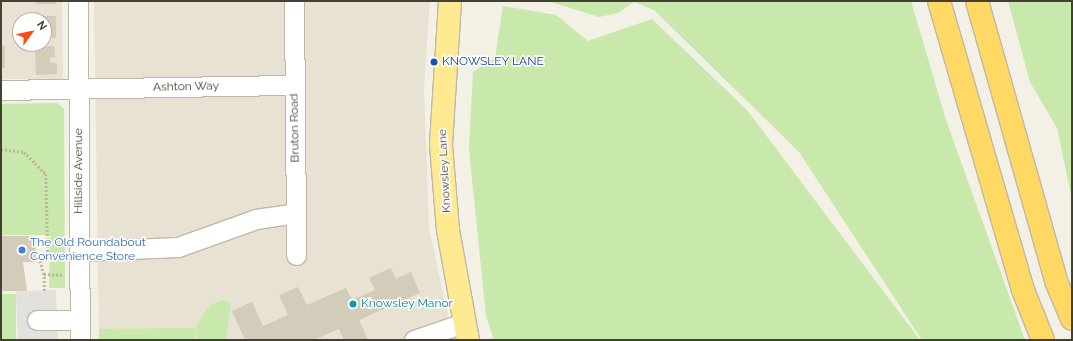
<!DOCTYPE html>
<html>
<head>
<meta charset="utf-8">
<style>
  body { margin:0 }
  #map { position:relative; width:1073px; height:341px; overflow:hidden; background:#f3f0e5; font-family:Raleway,sans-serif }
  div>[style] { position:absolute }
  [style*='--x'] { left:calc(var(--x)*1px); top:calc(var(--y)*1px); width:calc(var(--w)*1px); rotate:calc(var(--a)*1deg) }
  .residential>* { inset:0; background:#e7e2d2 }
  .green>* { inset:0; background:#c8e8ac; transform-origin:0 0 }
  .parking>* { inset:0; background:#e3e1dd; transform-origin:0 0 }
  .building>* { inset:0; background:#d4ccba; transform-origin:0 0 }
  .path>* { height:2.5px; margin-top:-1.25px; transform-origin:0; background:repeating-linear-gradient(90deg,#c0b698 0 2px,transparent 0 4px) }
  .roads { filter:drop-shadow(1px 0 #beb8a7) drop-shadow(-1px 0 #beb8a7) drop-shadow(0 1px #beb8a7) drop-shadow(0 -1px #beb8a7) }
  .minor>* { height:19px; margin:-9.5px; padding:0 9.5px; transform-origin:9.5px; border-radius:9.5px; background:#fff }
  .major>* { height:22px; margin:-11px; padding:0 11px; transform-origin:11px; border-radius:11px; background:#ffea91 }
  .highway>* { height:22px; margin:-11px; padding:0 11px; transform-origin:11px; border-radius:11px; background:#ffd963 }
  .dots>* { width:11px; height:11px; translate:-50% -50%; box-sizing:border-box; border:2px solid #fff; border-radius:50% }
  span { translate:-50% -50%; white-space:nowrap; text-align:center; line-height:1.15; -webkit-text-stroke:3px #fff; paint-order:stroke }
  .transit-label { font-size:12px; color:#164399 }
  .left { translate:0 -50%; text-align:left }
  .street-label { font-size:12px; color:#454034 }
  .shop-label { font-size:12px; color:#366cbe }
  .culture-label { font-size:12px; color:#0d838f }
  .frame { position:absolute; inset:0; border:2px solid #454034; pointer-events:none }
  .north { position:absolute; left:12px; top:12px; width:40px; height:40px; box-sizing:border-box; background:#fff; border:1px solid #b5b3ae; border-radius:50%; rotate:57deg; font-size:11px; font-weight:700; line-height:16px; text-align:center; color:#454034 }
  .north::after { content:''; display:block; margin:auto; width:14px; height:18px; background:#fd4a11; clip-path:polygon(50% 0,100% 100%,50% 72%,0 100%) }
</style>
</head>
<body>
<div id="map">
  <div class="residential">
    <i style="clip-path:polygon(evenodd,1px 1px,62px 1px,63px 79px,1px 79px,1px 1px,20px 20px,44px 20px,44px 44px,20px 44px,20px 20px)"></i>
    <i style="clip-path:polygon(94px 1px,430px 1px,424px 88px,429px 228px,453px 340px,99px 340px)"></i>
  </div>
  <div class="green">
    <i style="clip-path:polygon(548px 1px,911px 1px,946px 120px,1025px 340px,922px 340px,799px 152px,654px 10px,634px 2px,618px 13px,599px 17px)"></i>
    <i style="clip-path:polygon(1008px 1px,1072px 1px,1072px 199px,1057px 128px,1030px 82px)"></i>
    <i style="clip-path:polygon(503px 6px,556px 15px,588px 41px,652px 19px,747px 110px,920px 340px,494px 340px,486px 316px,469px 150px,473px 72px,495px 58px)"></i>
    <i style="clip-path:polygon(57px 103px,64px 109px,65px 288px,49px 288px,50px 235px,1px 235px,1px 104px)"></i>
    <i style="left:16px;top:294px;width:46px;height:15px;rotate:90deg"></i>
    <i style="clip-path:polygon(223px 300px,231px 303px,226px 340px,198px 340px,195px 330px,195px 340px,99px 340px,99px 329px,195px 328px,210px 305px)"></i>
  </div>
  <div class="parking">
    <i style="left:56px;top:290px;width:50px;height:40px;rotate:88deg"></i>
  </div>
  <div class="building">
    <i style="left:36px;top:1px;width:20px;height:3px"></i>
    <i style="clip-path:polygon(34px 16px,56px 16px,56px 38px,44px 37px,44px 20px,34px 20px)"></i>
    <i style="left:1px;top:46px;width:4px;height:22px"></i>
    <i style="clip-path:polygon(35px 46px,54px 46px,55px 57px,50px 57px,50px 63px,57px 63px,57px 74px,36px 75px)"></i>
    <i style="clip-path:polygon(1px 236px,36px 236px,36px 262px,23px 262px,27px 291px,1px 291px)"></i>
    <i style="clip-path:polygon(391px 268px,396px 279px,411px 272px,420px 293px,359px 320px,368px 340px,344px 340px,339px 329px,314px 340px,245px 340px,232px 311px,252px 302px,263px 326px,288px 315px,279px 295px,298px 287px,307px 305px,346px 288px,352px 300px,375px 290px,369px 278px)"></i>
  </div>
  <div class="path">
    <i style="--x:1;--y:149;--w:23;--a:7"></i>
    <i style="--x:24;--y:152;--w:31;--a:45"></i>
    <i style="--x:46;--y:174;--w:84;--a:88.6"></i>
    <i style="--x:63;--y:257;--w:23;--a:170"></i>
    <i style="--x:40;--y:261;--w:14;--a:73"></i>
    <i style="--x:44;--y:274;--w:19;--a:3"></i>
    <i style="--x:44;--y:291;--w:17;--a:-90"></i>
  </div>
  <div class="roads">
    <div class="minor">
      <i style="--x:78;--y:1;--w:339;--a:89.7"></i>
      <i style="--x:294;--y:1;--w:254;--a:89.5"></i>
      <i style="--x:1;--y:90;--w:293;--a:-1"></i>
      <i style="--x:80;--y:251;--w:98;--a:-2.3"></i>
      <i style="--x:178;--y:247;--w:83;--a:-19.7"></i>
      <i style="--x:256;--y:219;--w:40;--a:-8.5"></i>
      <i style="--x:37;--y:320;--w:42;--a:0"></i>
      <i style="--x:414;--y:340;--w:53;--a:-18.8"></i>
    </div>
    <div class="major">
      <i style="--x:450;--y:1;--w:144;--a:93.6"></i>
      <i style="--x:441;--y:145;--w:85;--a:85.3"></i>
      <i style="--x:448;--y:230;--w:112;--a:79.7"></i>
    </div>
    <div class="highway">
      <i style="--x:939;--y:1;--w:301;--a:73.8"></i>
      <i style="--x:1023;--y:290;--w:54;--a:68.2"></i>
      <i style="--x:977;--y:1;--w:291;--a:74.2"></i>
      <i style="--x:1056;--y:281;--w:41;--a:67.2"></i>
    </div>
  </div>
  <div class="dots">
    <i style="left:434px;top:62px;background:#1a4fb4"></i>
    <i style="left:22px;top:250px;background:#3f7fe0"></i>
    <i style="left:353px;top:304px;background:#0f9aa8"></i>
  </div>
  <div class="transit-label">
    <span class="left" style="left:442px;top:62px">KNOWSLEY LANE</span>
  </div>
  <div class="street-label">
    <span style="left:186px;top:87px;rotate:-1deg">Ashton Way</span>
    <span style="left:295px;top:128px;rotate:-91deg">Bruton Road</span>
    <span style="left:79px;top:171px;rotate:-90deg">Hillside Avenue</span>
    <span style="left:445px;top:171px;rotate:-93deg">Knowsley Lane</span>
  </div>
  <div class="shop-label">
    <span class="left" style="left:30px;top:250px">The Old Roundabout<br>Convenience Store</span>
  </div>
  <div class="culture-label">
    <span class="left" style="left:361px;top:304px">Knowsley Manor</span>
  </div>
  <div class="frame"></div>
  <div class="north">N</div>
</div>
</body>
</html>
